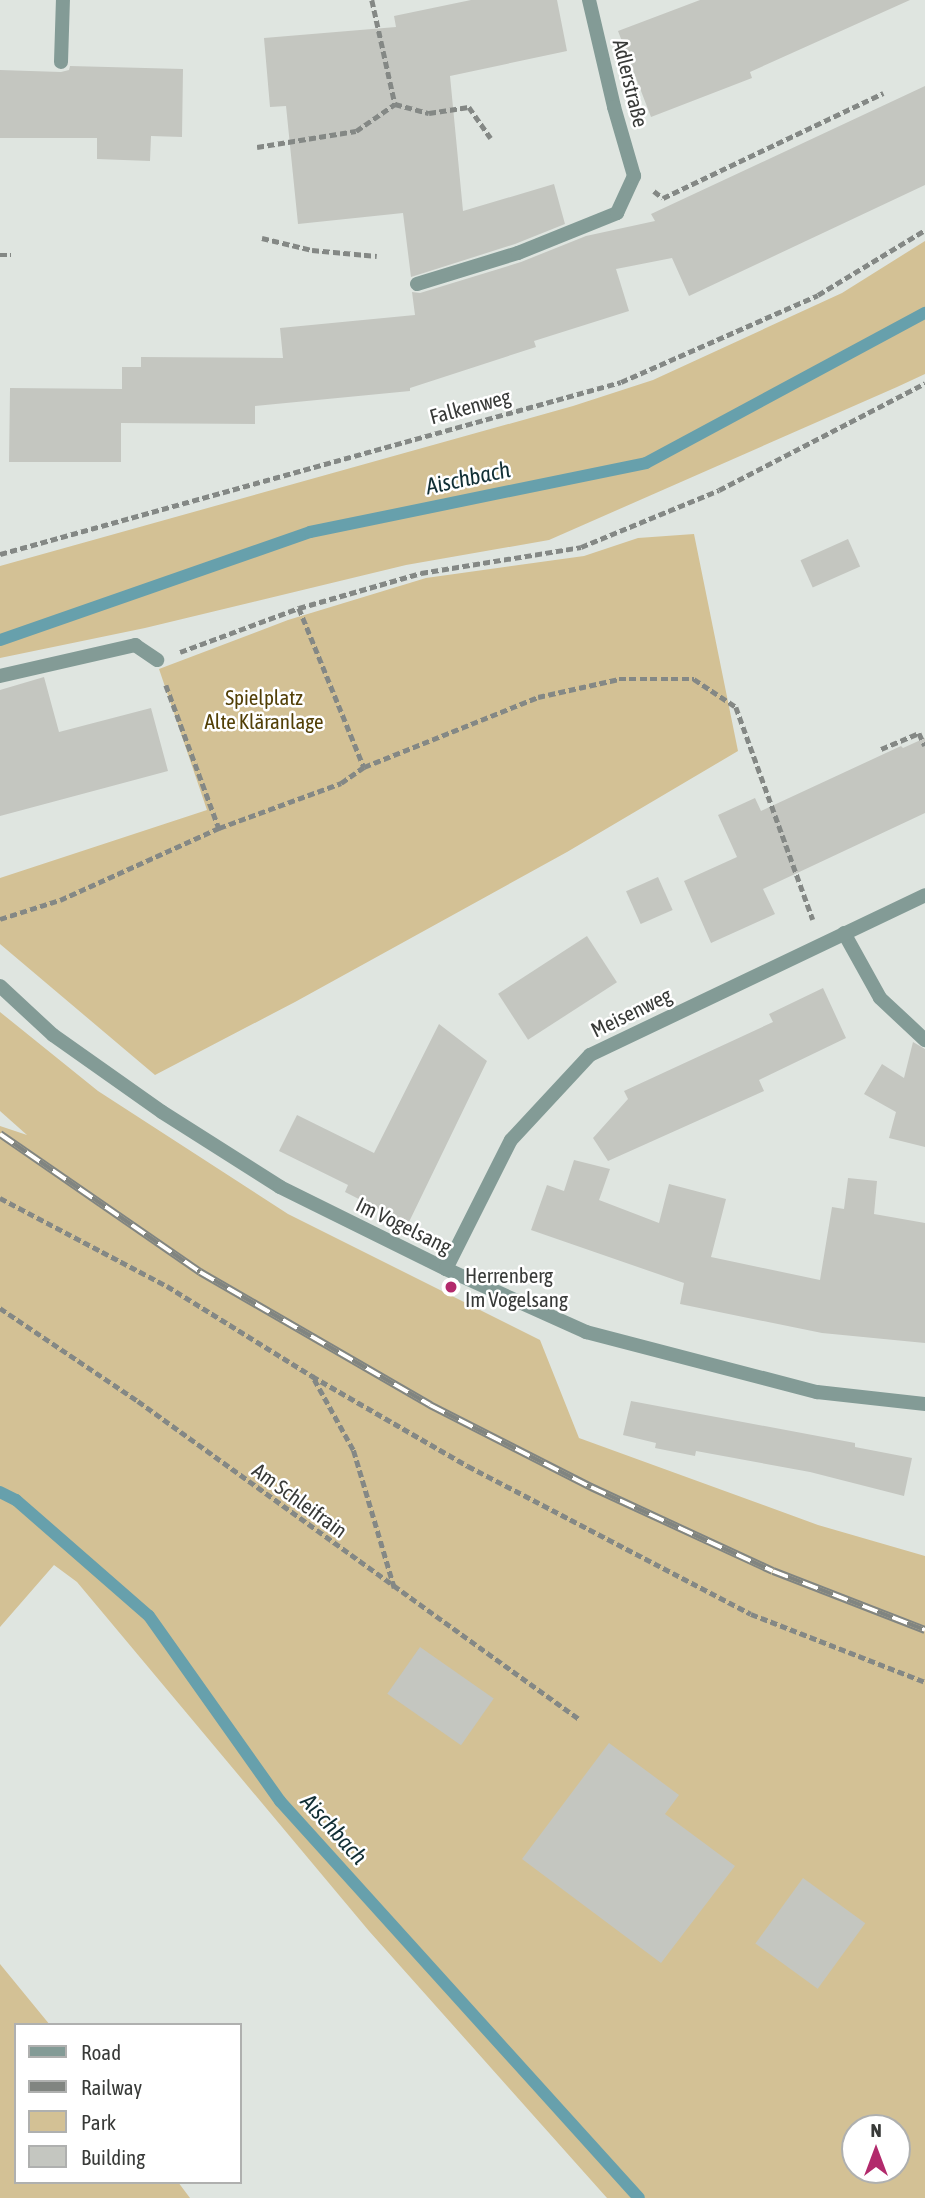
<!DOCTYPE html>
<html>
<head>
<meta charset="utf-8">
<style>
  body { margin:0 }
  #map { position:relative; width:925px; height:2198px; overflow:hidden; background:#dfe5e0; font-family:"Asap Condensed",sans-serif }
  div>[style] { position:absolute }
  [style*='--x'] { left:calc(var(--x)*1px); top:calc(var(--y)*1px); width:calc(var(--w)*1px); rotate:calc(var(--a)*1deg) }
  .green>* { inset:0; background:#d3c195 }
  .stream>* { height:12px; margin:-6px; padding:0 6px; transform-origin:6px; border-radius:6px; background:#67a0ac }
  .building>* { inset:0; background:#c4c6c0; transform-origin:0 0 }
  .path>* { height:4.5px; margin-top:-2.25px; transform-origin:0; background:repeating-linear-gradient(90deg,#848885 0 7px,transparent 0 10.5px) }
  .lane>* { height:14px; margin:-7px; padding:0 7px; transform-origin:7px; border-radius:7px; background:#839b96 }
  .street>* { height:14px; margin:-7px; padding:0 7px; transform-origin:7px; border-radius:7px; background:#839b96 }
  .rail>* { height:8px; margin-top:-4px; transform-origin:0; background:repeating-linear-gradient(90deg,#fff 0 16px,#818581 0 32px); box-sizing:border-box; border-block:2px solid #818581 }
  .dots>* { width:19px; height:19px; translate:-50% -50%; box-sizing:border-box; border:4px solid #fff; border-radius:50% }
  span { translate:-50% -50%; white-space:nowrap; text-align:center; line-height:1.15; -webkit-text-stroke:5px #fff; paint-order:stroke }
  .street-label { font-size:21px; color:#383a38 }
  .park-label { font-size:21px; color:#523f06 }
  .poi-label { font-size:21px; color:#383a38 }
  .left { translate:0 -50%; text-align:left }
  .water-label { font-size:23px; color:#112f35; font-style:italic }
  .legend { position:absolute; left:14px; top:2023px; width:228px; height:161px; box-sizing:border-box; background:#fff; border:2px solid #afb0af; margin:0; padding:9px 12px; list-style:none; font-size:21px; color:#383a38 }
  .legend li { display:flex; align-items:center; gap:14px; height:35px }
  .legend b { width:35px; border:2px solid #afb0af }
  .north { position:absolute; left:841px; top:2114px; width:70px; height:70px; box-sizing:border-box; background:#fff; border:2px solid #afb0af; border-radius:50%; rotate:0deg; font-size:19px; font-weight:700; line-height:28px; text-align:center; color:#383a38 }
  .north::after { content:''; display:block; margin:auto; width:24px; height:32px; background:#b22a6c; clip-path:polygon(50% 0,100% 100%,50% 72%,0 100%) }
</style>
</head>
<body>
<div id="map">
  <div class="green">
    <i style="clip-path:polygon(925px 241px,925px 374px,897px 387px,549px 540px,406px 565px,145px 628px,0 658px,0 566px,573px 406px,653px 380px,842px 293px)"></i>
    <i style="clip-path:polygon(694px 534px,738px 751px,567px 852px,295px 1002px,155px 1075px,0 944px,0 878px,207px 810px,159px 669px,288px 620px,426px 578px,584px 556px,638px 538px)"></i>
    <i style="clip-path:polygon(evenodd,0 1012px,98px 1091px,288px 1214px,540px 1340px,579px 1438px,818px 1525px,925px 1556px,925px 2198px,607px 2198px,369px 1931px,77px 1582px,54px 1565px,0 1627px,0 1126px,27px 1135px,0 1111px,0 1012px,855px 2128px,897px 2128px,897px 2170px,855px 2170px,855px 2128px)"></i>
    <i style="clip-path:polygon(0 1964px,50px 2025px,16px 2025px,16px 2182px,178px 2182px,190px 2198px,0 2198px)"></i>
  </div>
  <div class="stream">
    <i style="--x:0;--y:640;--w:328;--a:-19.2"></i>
    <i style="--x:310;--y:532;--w:343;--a:-11.6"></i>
    <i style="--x:646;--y:463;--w:317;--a:-28.3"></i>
    <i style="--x:0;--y:1492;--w:18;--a:27"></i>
    <i style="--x:16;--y:1500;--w:176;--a:41.1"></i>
    <i style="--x:149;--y:1616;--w:227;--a:54.7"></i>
    <i style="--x:280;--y:1801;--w:535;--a:47.88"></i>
  </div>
  <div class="building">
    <i style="clip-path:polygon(471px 0,557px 0,567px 51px,450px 76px,463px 211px,554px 184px,565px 224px,515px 244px,411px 277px,403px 213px,298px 224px,286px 106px,270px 107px,264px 38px,396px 27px,394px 16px)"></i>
    <i style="clip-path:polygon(700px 0,910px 0,750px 72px,752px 78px,651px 117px,618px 31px)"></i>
    <i style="clip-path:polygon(70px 66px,183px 69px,182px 137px,151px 136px,150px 161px,97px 159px,97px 138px,0 138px,0 70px,61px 72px,69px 70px)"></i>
    <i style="clip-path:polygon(925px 86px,925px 185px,689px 296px,672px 258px,616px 269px,629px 311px,534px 341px,536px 347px,410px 388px,410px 391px,255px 406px,255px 424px,121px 423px,121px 462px,9px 462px,10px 388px,122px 389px,122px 367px,141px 367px,141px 357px,283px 358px,280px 328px,415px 315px,412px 292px,420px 293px,521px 262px,586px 236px,655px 221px,651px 214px)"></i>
    <i style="left:848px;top:539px;width:30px;height:52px;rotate:66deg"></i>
    <i style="clip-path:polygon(44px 677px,59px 732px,151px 708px,168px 771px,0 816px,0 690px)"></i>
    <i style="clip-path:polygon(925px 738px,925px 813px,763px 889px,775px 914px,711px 943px,684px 881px,737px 857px,718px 815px,755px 798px,761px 811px,901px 746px,903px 748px)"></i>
    <i style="left:658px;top:877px;width:36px;height:35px;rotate:66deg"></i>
    <i style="left:587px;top:936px;width:55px;height:106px;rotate:57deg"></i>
    <i style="clip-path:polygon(823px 988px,846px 1038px,759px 1080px,764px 1091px,608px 1161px,593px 1138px,628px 1099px,624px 1091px,773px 1022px,769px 1014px)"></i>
    <i style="clip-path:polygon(439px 1024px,487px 1061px,408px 1224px,345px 1192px,348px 1185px,279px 1151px,297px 1115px,374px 1153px)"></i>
    <i style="clip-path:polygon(913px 1042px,925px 1049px,925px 1147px,889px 1138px,896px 1112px,864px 1094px,882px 1064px,904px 1078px)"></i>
    <i style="clip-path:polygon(574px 1160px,610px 1169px,599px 1200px,659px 1223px,669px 1184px,726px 1199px,711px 1257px,820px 1280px,832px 1207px,844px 1209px,848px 1178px,877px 1181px,874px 1214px,925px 1223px,925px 1343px,822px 1333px,680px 1304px,684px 1283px,531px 1230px,547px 1185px,564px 1191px)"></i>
    <i style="clip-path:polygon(631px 1401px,855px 1443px,855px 1447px,912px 1458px,904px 1496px,810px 1472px,696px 1451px,695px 1456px,655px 1448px,656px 1443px,623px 1435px)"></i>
    <i style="left:420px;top:1647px;width:90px;height:57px;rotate:35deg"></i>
    <i style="clip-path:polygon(609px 1743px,679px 1795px,665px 1814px,735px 1866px,661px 1963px,522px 1859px)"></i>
    <i style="left:803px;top:1878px;width:77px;height:81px;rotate:36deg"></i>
  </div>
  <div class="path">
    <i style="--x:372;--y:0;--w:107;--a:77.5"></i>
    <i style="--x:395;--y:104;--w:35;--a:15"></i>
    <i style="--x:429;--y:113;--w:40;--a:-8.5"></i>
    <i style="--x:469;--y:107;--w:38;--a:55"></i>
    <i style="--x:257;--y:147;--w:100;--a:-9.2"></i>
    <i style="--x:356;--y:131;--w:47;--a:-34.7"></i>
    <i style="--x:654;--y:191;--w:11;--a:38"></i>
    <i style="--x:663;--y:198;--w:244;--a:-25.5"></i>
    <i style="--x:262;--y:238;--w:51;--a:13.5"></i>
    <i style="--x:312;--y:250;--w:65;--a:5.3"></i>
    <i style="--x:0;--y:255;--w:11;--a:0"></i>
    <i style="--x:0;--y:554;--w:644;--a:-15.48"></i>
    <i style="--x:621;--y:382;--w:215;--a:-23.8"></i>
    <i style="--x:818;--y:295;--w:125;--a:-31.3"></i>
    <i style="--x:299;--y:608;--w:172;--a:67.8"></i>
    <i style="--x:180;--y:652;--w:127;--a:-20.3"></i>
    <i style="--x:299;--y:608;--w:127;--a:-16"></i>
    <i style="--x:421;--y:573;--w:162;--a:-9.2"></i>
    <i style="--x:581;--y:547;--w:149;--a:-22.4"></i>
    <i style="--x:719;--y:490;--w:232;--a:-27.4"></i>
    <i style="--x:166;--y:685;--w:153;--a:69.7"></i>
    <i style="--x:881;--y:749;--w:41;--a:-22.8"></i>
    <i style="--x:919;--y:733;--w:14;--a:65"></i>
    <i style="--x:0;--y:919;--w:63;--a:-17.6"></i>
    <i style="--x:60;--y:900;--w:175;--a:-24.4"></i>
    <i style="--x:219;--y:828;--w:130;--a:-20.2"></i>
    <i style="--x:341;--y:783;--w:28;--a:-35"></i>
    <i style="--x:364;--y:767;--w:188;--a:-21.9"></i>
    <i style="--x:538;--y:697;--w:83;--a:-12.5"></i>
    <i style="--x:619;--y:679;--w:75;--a:0"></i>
    <i style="--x:694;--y:679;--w:50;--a:33.7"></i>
    <i style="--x:736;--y:707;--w:226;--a:70.1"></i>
    <i style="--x:0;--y:1198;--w:189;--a:27.8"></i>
    <i style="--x:167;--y:1286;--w:171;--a:31.8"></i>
    <i style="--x:0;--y:1308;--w:166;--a:34"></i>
    <i style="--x:138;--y:1401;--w:544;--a:35.79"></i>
    <i style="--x:394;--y:1588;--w:144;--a:-106.5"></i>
    <i style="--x:353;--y:1450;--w:85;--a:-119"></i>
    <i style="--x:312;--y:1376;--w:180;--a:30"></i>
    <i style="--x:468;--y:1466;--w:319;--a:27.6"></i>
    <i style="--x:751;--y:1614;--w:187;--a:21.3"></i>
  </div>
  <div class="lane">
    <i style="--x:61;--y:62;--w:62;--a:-88.2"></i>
    <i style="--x:417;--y:284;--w:106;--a:-17.1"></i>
    <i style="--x:518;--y:253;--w:107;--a:-22"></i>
    <i style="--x:617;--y:213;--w:41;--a:-65.3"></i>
    <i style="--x:0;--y:676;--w:139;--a:-12.9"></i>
    <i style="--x:135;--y:645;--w:27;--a:34"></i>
  </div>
  <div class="street">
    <i style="--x:589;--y:0;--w:110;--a:76.8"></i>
    <i style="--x:614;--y:107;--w:72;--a:73.8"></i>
    <i style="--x:844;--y:933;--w:74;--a:61"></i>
    <i style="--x:880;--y:998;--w:62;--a:43"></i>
    <i style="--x:0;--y:986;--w:72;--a:42.8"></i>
    <i style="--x:53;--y:1035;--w:133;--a:35.2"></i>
    <i style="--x:162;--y:1112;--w:140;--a:32.4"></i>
    <i style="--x:280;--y:1187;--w:185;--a:26.3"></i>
    <i style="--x:446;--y:1269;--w:154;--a:24.2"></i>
    <i style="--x:586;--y:1332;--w:239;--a:14.6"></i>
    <i style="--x:817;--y:1392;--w:109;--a:6.3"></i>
    <i style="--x:446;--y:1269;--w:144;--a:-63.3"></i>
    <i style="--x:511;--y:1140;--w:116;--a:-47.1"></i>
    <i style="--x:590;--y:1055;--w:371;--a:-25.5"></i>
  </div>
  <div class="rail">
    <i style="--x:0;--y:1134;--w:243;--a:34.6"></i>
    <i style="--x:200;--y:1272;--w:266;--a:30"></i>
    <i style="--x:430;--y:1405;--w:181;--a:27"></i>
    <i style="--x:591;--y:1487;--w:200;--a:24.8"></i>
    <i style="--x:773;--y:1571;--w:163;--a:21.2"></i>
  </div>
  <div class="dots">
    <i style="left:451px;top:1287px;background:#b22a6c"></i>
  </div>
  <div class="street-label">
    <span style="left:631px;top:83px;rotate:76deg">Adlerstraße</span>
    <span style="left:470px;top:406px;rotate:-15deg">Falkenweg</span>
    <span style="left:631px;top:1012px;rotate:-26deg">Meisenweg</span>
    <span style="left:404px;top:1225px;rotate:26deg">Im Vogelsang</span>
    <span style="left:300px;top:1500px;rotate:36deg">Am Schleifrain</span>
  </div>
  <div class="park-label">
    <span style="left:264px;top:709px">Spielplatz<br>Alte Kläranlage</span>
  </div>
  <div class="poi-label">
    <span class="left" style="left:465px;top:1287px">Herrenberg<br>Im Vogelsang</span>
  </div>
  <div class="water-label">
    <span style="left:468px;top:478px;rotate:-12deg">Aischbach</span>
    <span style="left:334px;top:1829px;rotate:48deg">Aischbach</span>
  </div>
  <ul class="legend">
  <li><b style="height:9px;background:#839b96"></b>Road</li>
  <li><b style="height:9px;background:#818581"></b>Railway</li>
  <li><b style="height:19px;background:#d3c195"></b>Park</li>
  <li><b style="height:19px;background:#c4c6c0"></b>Building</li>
  </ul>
  <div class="north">N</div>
</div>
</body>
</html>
